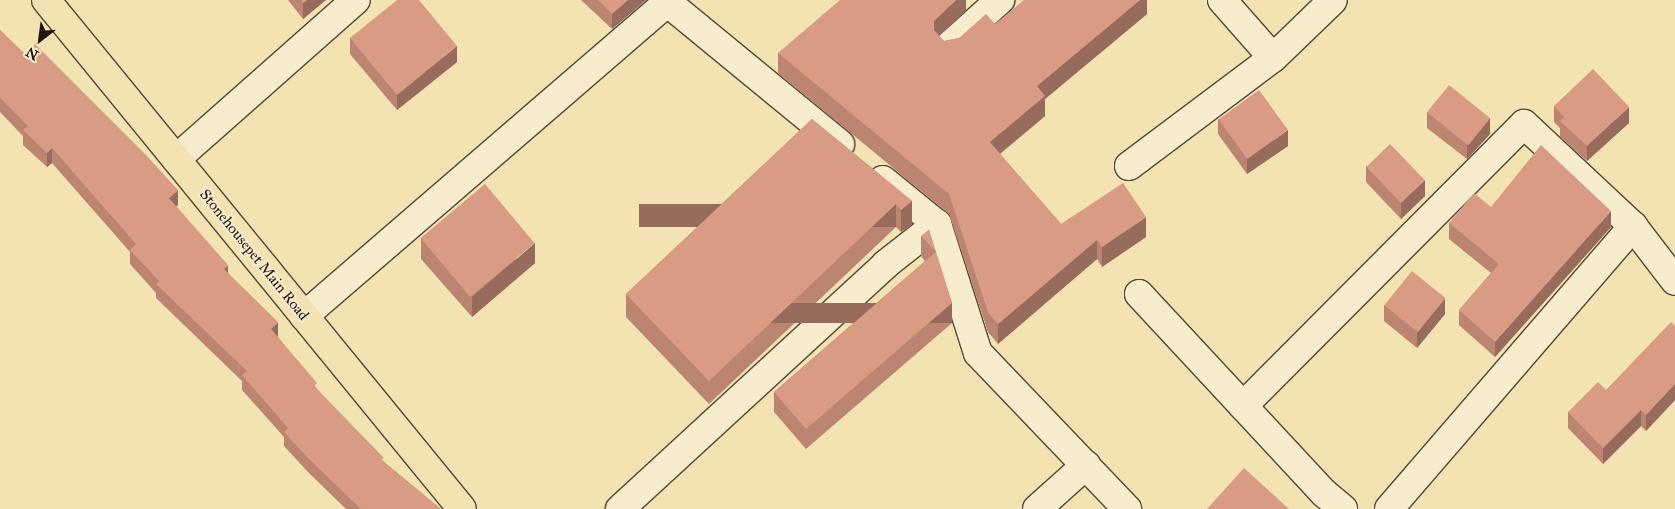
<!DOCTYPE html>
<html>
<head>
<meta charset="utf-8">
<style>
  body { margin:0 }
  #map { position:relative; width:1675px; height:509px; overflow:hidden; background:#f3e3b2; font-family:"IM FELL Great Primer",serif }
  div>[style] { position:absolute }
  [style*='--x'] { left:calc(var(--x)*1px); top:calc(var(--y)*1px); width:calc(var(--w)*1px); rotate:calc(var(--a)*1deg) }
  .roads { filter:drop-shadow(1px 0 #564838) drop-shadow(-1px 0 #564838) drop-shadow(0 1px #564838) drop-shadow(0 -1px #564838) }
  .minor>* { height:28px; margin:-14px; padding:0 14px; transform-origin:14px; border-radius:14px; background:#f7edcd }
  .major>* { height:28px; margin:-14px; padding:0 14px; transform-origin:14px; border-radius:14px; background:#f3e3b2 }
  .wall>* { inset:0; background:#bb8572 }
  .shaded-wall>* { inset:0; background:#986c5c; transform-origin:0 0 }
  .building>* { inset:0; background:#d99b84; transform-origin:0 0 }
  span { translate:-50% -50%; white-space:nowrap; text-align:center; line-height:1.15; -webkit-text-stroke:4px #f7edcd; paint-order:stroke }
  .street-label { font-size:15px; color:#22140f }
  .north { position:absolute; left:15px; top:15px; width:50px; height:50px; -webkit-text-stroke:4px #f7edcd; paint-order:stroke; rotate:210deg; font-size:14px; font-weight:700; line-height:20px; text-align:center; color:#22140f }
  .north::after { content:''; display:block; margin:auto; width:18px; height:22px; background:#22140f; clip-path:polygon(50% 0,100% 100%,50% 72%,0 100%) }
</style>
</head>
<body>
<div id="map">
  <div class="roads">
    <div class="minor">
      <i style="--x:1222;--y:0;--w:77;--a:48.7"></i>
      <i style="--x:667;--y:2;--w:224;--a:39.4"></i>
      <i style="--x:949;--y:46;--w:69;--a:-42"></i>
      <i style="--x:176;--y:159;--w:240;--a:-41.5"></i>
      <i style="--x:1129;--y:166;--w:180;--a:-36.9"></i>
      <i style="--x:1273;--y:58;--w:83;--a:-44"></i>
      <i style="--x:883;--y:180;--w:70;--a:39.2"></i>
      <i style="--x:937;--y:224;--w:135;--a:72.4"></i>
      <i style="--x:978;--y:353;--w:216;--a:46.3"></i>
      <i style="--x:1139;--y:294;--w:272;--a:47.1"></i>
      <i style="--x:1324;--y:493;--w:25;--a:40"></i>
      <i style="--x:304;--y:316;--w:484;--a:-40.8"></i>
      <i style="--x:1243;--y:406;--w:398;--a:-45.1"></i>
      <i style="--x:1524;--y:124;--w:149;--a:43.1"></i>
      <i style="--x:1633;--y:226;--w:69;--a:52.6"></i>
      <i style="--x:620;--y:509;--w:362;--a:-42.6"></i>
      <i style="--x:886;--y:264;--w:65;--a:-38.1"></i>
      <i style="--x:1037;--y:509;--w:66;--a:-41.9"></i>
      <i style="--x:1389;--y:509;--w:374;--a:-49.2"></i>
    </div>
    <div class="major">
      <i style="--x:46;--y:0;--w:657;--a:50.74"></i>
    </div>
  </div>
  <div class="wall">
    <i style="clip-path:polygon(288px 0,326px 0,303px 19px)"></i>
    <i style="clip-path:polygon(581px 0,646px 0,612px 29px)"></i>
    <i style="clip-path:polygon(966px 0,966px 10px,939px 36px,944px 41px,959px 38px,995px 24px,1147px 0,1147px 14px,1045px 99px,1045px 116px,1000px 154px,1061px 224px,1146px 237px,1102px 267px,1097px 259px,998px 344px,988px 332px,949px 214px,778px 73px,778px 53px)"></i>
    <i style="clip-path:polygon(0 30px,178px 205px,176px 206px,278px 337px,317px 389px,384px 462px,441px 509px,346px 509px,309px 473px,284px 446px,284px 437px,242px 390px,242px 381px,156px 298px,156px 293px,130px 264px,130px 252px,52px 163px,47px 167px,23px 145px,23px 136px,0 112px)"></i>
    <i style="clip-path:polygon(350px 38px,457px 62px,397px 110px,350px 54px)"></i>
    <i style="clip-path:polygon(1554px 106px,1629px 123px,1587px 161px,1560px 137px,1560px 128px,1554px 122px)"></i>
    <i style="clip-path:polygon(1427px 112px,1490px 134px,1467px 159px,1427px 128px)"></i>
    <i style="clip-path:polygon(812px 119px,912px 201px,912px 224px,901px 232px,896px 227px,709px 404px,626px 317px,626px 294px)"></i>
    <i style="clip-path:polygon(1218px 119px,1288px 146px,1247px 174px,1218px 134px)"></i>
    <i style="clip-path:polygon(1366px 166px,1425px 196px,1401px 219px,1366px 182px)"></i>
    <i style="clip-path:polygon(1491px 207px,1611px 227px,1495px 357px,1459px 325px,1459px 310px,1491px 273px,1449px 239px,1449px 223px)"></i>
    <i style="clip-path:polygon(929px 230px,952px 303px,952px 323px,806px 449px,774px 412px,774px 392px,925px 261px,921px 256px,921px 236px)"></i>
    <i style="clip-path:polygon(421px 239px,535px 263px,472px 317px,421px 259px)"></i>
    <i style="clip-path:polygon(1384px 305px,1445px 314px,1417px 348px,1384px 321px)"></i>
    <i style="clip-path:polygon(1675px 326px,1675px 400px,1646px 431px,1641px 426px,1603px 464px,1568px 428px,1568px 412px,1606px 390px)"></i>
  </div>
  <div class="shaded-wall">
    <i style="clip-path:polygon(307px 0,326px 0,303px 19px,303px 3px)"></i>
    <i style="clip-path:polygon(628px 0,646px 0,612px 29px,612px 14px)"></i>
    <i style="clip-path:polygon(956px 0,966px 0,966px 10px,934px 41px,934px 50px,934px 21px)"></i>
    <i style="clip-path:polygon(1140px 0,1147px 0,1147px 14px,1045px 99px,1045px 116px,990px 162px,990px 142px,1037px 86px)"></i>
    <i style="clip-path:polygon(457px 46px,457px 62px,397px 110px,397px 95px)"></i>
    <i style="clip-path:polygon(1629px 107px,1629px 123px,1587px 161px,1587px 146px)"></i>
    <i style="clip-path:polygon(1490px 118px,1490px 134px,1467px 159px,1467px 143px)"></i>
    <i style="clip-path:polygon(1288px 130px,1288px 146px,1247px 174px,1247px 159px)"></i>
    <i style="clip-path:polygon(52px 148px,52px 163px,47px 167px,47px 153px)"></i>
    <i style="clip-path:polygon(1425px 180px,1425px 196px,1401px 219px,1401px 203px)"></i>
    <i style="clip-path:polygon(178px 190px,178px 205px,169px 213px,169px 198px)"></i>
    <i style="clip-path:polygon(912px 201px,912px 224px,901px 232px,901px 210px)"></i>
    <i style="left:896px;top:204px;width:23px;height:257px;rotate:90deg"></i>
    <i style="clip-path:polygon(1611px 211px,1611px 227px,1495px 357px,1495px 342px)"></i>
    <i style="clip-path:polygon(1146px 217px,1146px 237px,1102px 267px,1102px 247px)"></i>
    <i style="clip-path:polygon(1097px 240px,1097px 259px,998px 344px,998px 324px)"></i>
    <i style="clip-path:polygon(535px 243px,535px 263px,472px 317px,472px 297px)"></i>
    <i style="clip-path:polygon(228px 265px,228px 280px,224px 269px)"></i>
    <i style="clip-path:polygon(1445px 298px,1445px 314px,1417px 348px,1417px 332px)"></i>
    <i style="left:952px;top:303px;width:20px;height:193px;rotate:90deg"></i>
    <i style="clip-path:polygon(278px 322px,278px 337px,271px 344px,271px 329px)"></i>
    <i style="clip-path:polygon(1675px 384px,1675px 400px,1646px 431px,1646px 415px)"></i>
    <i style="clip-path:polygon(1641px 410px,1641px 426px,1603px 464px,1603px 448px)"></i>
  </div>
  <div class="building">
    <i style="clip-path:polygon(301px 0,307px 0,303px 3px)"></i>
    <i style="clip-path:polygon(397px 0,419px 0,457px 46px,397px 95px,350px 38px)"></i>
    <i style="clip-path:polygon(598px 0,628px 0,612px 14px)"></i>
    <i style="clip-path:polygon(840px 0,956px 0,934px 21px,934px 30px,944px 41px,959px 38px,986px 14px,995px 24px,1024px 0,1140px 0,1037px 86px,1045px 96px,990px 142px,1061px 224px,1123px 183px,1146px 217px,1102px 247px,1097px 240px,998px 324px,988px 312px,949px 194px,778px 53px)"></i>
    <i style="clip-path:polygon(0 30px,25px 54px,35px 44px,145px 154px,178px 190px,169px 198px,228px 265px,224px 269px,278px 322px,271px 329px,317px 383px,314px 386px,384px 458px,381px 460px,441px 509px,361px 509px,309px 459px,284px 432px,288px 428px,242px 375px,247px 371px,156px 284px,159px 281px,130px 250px,136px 244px,52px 148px,47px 153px,23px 130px,28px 126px,0 98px)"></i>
    <i style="clip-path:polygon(1593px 69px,1629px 107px,1587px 146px,1560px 121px,1564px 117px,1554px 106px)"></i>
    <i style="left:1449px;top:85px;width:53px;height:35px;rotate:39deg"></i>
    <i style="left:1259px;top:90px;width:49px;height:50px;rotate:54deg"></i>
    <i style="clip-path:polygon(812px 119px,912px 201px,901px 210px,896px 204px,709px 381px,626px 294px)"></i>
    <i style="left:1390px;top:144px;width:50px;height:33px;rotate:46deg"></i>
    <i style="clip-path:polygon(1541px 145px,1611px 211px,1495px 342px,1459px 310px,1499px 264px,1449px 223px,1474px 193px,1491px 207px)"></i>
    <i style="left:485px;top:184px;width:77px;height:84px;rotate:50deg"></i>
    <i style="clip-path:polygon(929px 230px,952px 303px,806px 429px,774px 392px,936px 252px,921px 236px)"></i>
    <i style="left:1412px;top:271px;width:43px;height:44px;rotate:39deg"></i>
    <i style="clip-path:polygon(1671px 322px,1675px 326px,1675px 384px,1646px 415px,1641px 410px,1603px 448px,1568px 412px,1598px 382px,1606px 390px)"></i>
    <i style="clip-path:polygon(1244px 468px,1289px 509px,1207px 509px)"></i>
  </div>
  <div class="street-label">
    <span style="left:254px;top:255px;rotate:51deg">Stonehousepet Main Road</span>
  </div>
  <div class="north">N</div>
</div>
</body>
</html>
